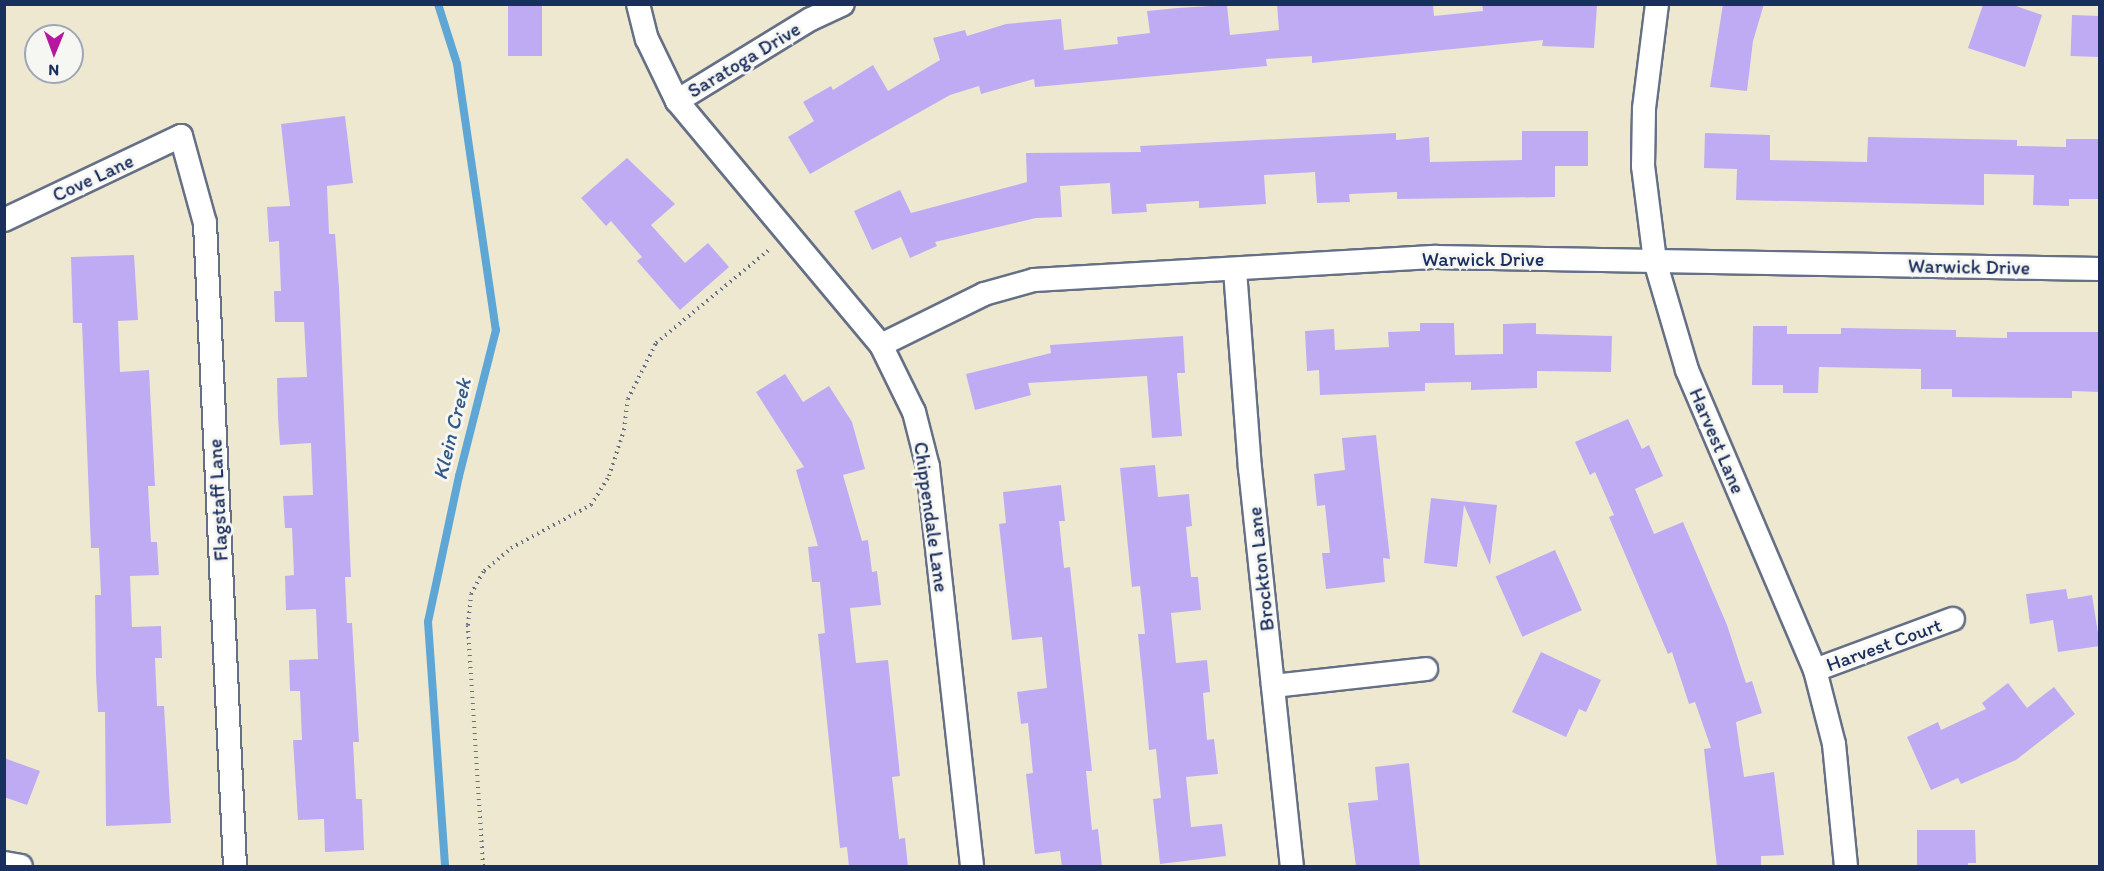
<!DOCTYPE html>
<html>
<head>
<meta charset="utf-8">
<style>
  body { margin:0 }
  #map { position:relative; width:2104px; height:871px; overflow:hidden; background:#eee8d0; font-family:Itim,sans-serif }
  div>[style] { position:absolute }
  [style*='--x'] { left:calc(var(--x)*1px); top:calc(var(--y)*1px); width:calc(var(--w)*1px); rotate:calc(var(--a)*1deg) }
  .stream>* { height:8px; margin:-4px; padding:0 4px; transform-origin:4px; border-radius:4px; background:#5ea6d5 }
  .building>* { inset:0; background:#bfabf4; transform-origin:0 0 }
  .path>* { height:4px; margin-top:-2px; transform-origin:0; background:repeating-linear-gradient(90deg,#657086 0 1.5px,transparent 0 6px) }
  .roads { filter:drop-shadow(2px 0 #657086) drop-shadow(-2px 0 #657086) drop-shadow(0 2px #657086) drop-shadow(0 -2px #657086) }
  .street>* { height:22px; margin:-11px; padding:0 11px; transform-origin:11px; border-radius:11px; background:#fff }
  span { translate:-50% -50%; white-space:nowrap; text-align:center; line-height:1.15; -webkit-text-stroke:6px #f6f6f2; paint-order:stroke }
  .street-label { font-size:20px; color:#1b2f5e }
  .water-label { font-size:21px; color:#325988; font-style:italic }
  .frame { position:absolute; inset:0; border:6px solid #1b2f5e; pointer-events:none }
  .north { position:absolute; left:24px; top:24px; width:60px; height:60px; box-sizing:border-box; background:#f6f6f2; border:2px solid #9ea6b7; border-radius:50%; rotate:181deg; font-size:16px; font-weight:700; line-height:24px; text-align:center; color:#1b2f5e }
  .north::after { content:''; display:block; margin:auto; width:21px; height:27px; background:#b5179e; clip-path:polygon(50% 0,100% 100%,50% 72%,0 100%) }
</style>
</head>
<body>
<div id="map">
  <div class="stream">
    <i style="--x:438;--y:4;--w:63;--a:72.4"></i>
    <i style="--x:457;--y:64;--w:269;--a:81.7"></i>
    <i style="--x:496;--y:330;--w:151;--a:104.2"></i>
    <i style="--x:459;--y:476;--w:149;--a:102"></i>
    <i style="--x:428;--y:622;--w:245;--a:86"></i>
  </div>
  <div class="building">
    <i style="left:508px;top:4px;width:34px;height:52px"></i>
    <i style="clip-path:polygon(1277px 4px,1433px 4px,1434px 16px,1483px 11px,1482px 4px,1597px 6px,1594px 48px,1542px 46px,1543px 40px,1312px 63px,1312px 56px,1266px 59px,1267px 66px,1035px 87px,1034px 79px,981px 94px,979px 86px,950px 95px,810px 174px,788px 137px,814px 121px,803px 102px,831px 86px,833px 90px,873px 65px,888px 91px,940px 60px,933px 38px,965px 30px,967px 36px,1006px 24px,1061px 19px,1064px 50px,1118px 44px,1117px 37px,1150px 33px,1147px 11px,1178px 8px,1227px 5px,1230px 35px,1279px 30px)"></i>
    <i style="clip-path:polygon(1723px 4px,1764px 4px,1753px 41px,1747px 91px,1710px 87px)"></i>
    <i style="clip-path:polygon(2010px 4px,2042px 15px,2025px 67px,1968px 48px,1983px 5px)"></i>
    <i style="left:2072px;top:15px;width:28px;height:41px;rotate:2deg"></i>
    <i style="clip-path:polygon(345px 116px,353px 183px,327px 186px,329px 234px,335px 234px,339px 288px,351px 577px,345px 577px,347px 623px,352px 623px,359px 742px,353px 742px,356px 799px,362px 799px,364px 850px,325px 852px,324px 819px,298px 820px,293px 740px,302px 740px,300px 691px,290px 691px,289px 660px,318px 659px,316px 609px,286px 610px,285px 576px,294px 575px,292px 528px,285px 528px,283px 496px,313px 495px,311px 443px,280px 445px,278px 417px,277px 378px,307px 377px,304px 322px,275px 322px,274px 291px,281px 291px,279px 241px,269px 242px,267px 207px,290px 206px,281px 124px)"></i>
    <i style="clip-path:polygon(1522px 131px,1588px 131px,1588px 166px,1555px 166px,1555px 197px,1397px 199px,1397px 192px,1349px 194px,1350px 202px,1317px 203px,1315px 172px,1264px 175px,1266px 204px,1199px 208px,1199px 201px,1146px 204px,1147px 212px,1112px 214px,1110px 183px,1060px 186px,1062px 217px,1036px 218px,935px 242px,937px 246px,910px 258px,901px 237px,872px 250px,854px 211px,900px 190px,911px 213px,1027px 182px,1026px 153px,1141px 152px,1140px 146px,1396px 133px,1396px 140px,1429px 137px,1430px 162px,1522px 160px)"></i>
    <i style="clip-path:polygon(1705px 133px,1770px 135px,1770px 160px,1867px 162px,1868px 137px,2017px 140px,2017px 146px,2066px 147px,2066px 139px,2100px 139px,2100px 199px,2069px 199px,2069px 206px,2033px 205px,2034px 175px,1984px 174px,1984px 205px,1736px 200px,1737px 169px,1704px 168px)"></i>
    <i style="clip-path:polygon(627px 158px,675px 204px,651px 225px,685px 263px,708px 243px,729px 267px,680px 310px,637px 261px,642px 257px,611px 221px,606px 226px,581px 198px)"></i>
    <i style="clip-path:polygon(134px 255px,138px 320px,118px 321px,120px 372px,149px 370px,155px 486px,148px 486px,151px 542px,157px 542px,159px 575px,130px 576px,132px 627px,161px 626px,162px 658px,155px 658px,157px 706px,164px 706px,171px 823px,106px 826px,105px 712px,98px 712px,96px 676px,95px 595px,101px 595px,99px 548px,91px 548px,82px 323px,73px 323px,71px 257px)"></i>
    <i style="clip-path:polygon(1420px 323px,1454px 323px,1455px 355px,1503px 354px,1503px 324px,1536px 323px,1536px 334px,1612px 336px,1611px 372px,1537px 371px,1537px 388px,1471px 390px,1471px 382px,1425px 383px,1425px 391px,1320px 395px,1319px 370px,1307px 371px,1305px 331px,1334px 329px,1335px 350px,1389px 347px,1388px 332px,1420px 331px)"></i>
    <i style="clip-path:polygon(1753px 326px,1787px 326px,1787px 334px,1841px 334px,1841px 328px,1956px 330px,1956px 337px,2007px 338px,2007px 332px,2100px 332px,2100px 392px,2072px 391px,2072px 398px,1952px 397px,1952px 389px,1921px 389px,1921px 369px,1819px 367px,1818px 393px,1783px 393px,1783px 385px,1752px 385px)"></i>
    <i style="clip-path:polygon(1183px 336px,1185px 373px,1177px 373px,1182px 436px,1152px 438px,1147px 376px,1028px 383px,1031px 395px,975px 410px,966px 374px,1051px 353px,1050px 345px)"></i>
    <i style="clip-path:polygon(785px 374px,803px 402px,829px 386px,852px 422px,865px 469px,843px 475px,862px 541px,868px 540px,872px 572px,877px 571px,881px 605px,850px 608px,856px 663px,888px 660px,900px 776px,892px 777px,899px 839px,905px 838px,908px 867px,849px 867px,847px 847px,840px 848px,818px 634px,825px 633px,820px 582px,812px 582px,808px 547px,818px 546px,796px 470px,804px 467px,756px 392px)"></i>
    <i style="clip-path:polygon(1628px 419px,1642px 449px,1649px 445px,1663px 476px,1635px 489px,1654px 534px,1683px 522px,1727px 625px,1746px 683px,1752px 681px,1762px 713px,1736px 722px,1744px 777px,1774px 772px,1784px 855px,1761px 856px,1761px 867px,1717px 867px,1704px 749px,1711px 748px,1695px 702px,1689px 704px,1672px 652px,1668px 654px,1609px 517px,1614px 515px,1595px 472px,1590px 475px,1575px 442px)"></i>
    <i style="clip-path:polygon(1376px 435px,1390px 559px,1383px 558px,1385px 582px,1326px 589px,1322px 553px,1330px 553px,1325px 505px,1317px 506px,1314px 474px,1345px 470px,1342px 438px)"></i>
    <i style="clip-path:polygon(1155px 465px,1158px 497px,1189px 494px,1192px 526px,1186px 527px,1191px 577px,1198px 577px,1201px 610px,1171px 613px,1176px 663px,1207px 660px,1210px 692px,1203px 693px,1207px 740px,1214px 739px,1218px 774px,1186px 777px,1191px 827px,1222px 824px,1226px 856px,1160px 864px,1153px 799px,1161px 798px,1156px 749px,1149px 750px,1146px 715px,1138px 634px,1145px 634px,1140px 586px,1132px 587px,1120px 468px)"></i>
    <i style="clip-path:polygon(1061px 485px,1065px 521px,1059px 521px,1064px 568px,1070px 567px,1092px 771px,1086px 771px,1092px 830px,1098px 829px,1102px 867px,1062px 867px,1060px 851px,1035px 854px,1026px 774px,1033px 773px,1028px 723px,1021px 724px,1017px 692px,1047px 688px,1042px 637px,1012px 640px,999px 524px,1006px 523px,1003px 492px)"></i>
    <i style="clip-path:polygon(1431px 498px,1497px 505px,1490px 565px,1464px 505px,1457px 567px,1424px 563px)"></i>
    <i style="left:1555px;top:550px;width:66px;height:65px;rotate:66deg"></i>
    <i style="clip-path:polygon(2066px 589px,2068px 599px,2092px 595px,2100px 646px,2058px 652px,2053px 620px,2030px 624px,2026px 594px)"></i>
    <i style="clip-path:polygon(1541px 652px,1601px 680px,1586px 712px,1579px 709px,1566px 737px,1512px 712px)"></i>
    <i style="clip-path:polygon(2008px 683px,2027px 708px,2054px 687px,2075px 714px,2016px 760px,1961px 784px,1958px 778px,1931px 790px,1907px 737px,1938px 722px,1941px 730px,1986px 709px,1982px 703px)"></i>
    <i style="clip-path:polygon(4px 758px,40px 771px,27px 805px,4px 797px)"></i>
    <i style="clip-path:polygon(1409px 763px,1420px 867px,1356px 867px,1348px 803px,1378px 800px,1375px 767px)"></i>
    <i style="clip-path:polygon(1917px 830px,1975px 830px,1976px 863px,1968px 863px,1968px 867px,1917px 867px)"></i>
  </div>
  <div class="path">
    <i style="--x:483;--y:866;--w:241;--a:-93.6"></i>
    <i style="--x:468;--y:625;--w:31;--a:-84"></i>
    <i style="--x:471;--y:594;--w:26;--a:-61"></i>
    <i style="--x:484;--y:571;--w:35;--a:-40"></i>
    <i style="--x:511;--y:548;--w:91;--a:-28.3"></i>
    <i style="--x:591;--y:505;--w:34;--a:-58"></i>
    <i style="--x:609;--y:476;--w:48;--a:-71.9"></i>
    <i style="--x:624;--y:430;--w:31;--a:-83"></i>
    <i style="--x:628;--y:399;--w:63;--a:-63.4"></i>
    <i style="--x:656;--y:343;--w:148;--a:-39.5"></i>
  </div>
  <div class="roads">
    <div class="street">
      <i style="--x:638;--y:4;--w:36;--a:76"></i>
      <i style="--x:647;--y:39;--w:69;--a:64.2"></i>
      <i style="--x:677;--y:101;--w:318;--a:50.1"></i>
      <i style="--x:881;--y:345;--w:75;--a:63.8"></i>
      <i style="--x:914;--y:412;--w:57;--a:75.7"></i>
      <i style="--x:928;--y:467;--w:401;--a:83.7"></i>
      <i style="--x:1657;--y:4;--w:106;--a:97.1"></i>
      <i style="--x:1644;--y:109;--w:57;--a:91"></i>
      <i style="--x:1643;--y:166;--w:96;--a:82.8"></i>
      <i style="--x:1655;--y:261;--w:114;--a:73.6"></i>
      <i style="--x:1687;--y:370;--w:326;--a:66.9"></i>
      <i style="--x:1815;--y:670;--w:76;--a:75.6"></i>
      <i style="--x:1834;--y:744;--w:123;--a:84.4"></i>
      <i style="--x:677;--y:101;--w:157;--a:-31.5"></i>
      <i style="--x:811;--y:19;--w:35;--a:-25"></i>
      <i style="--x:4;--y:220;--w:196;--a:-25.4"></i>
      <i style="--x:181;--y:136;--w:90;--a:74.6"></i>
      <i style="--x:205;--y:223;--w:644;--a:87.33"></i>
      <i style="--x:1235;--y:270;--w:199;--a:85.7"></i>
      <i style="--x:1250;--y:468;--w:400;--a:84"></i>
      <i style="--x:881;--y:345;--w:115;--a:-26.3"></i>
      <i style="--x:984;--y:294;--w:52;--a:-15.6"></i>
      <i style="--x:1034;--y:280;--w:403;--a:-3.3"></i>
      <i style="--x:1436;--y:257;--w:664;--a:1.04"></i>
      <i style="--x:1815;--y:670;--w:147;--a:-20.3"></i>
      <i style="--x:1273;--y:686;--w:154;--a:-6.3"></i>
      <i style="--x:4;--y:863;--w:17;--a:10"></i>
    </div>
  </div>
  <div class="street-label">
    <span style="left:744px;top:60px;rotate:-31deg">Saratoga Drive</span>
    <span style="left:93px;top:178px;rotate:-25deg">Cove Lane</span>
    <span style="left:1483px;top:259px">Warwick Drive</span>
    <span style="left:1969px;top:267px;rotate:1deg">Warwick Drive</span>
    <span style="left:1717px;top:441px;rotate:67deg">Harvest Lane</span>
    <span style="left:218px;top:500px;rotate:-93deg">Flagstaff Lane</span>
    <span style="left:931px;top:517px;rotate:82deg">Chippendale Lane</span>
    <span style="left:1261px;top:569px;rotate:-96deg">Brockton Lane</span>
    <span style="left:1884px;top:645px;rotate:-20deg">Harvest Court</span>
  </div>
  <div class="water-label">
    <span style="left:452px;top:429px;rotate:-76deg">Klein Creek</span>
  </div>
  <div class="frame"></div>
  <div class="north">N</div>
</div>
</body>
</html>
